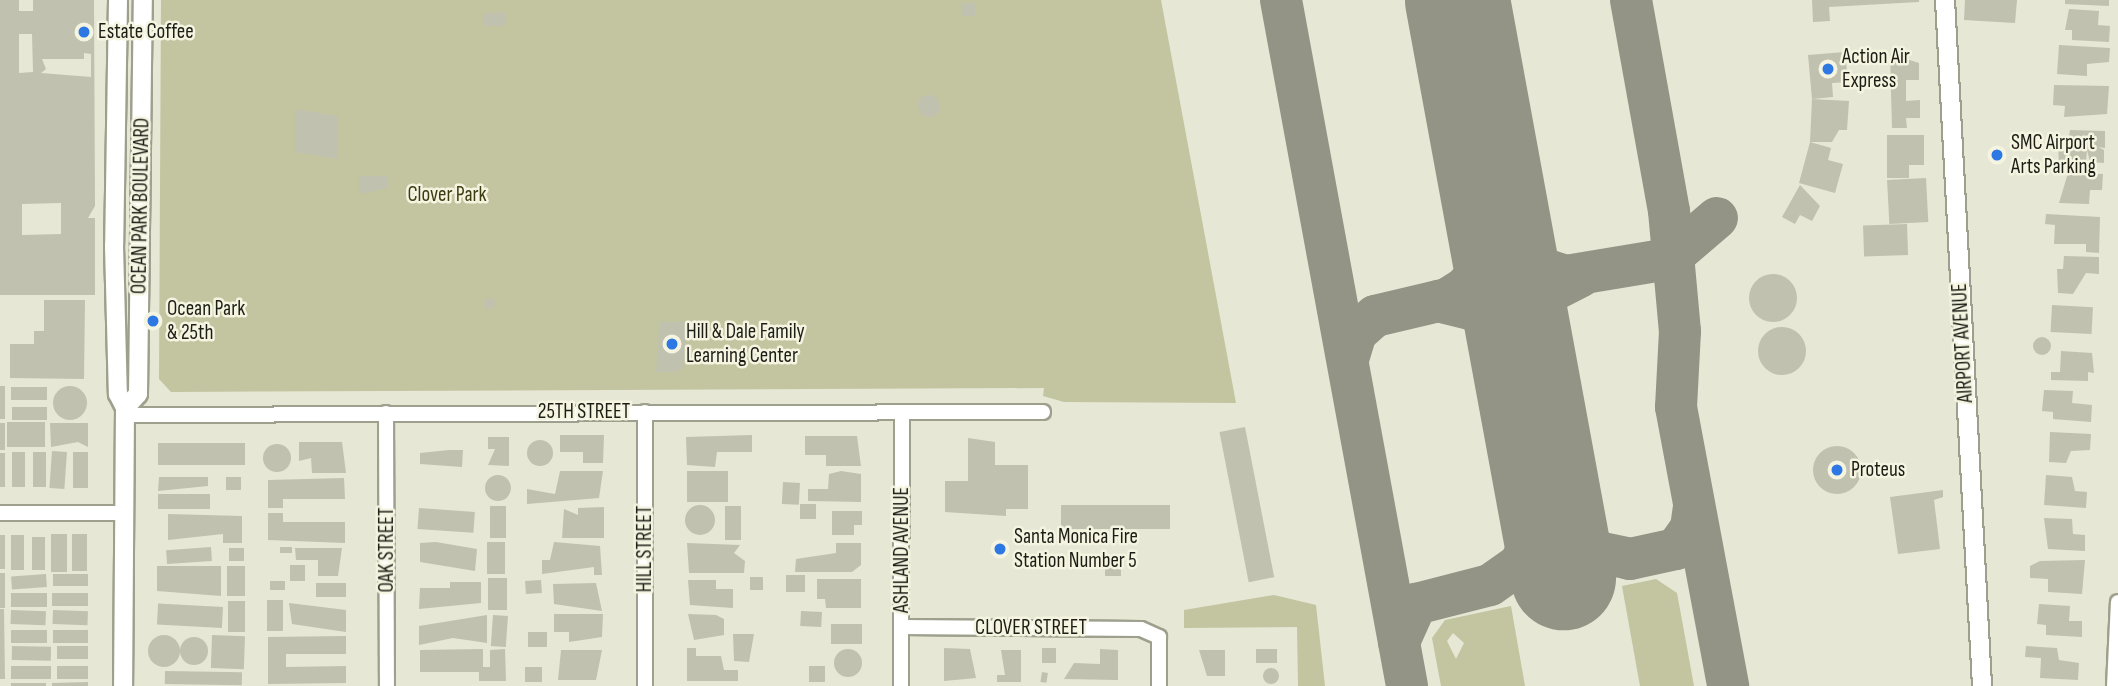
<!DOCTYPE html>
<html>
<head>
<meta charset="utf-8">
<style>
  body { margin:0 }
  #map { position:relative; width:2118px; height:686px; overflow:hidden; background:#e6e7d4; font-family:"Sofia Sans Condensed",sans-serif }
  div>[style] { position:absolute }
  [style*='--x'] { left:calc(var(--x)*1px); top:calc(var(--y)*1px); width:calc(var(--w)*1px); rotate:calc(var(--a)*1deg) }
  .green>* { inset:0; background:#c3c4a0 }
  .taxiway>* { height:42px; margin:-21px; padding:0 21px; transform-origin:21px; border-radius:21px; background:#949486 }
  .runway>* { height:105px; margin:-52.5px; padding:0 52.5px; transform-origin:52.5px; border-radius:52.5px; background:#949486 }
  .building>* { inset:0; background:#c1c1af; transform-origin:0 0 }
  .round { border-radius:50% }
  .roads { filter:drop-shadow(2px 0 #9e9f8d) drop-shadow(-2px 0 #9e9f8d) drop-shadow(0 2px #9e9f8d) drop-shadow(0 -2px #9e9f8d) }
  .minor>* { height:14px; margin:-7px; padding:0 7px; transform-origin:7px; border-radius:7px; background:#fff }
  .tertiary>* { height:18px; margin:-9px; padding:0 9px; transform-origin:9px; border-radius:9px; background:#fff }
  .dots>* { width:19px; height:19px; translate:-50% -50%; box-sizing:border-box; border:4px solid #f4f4e1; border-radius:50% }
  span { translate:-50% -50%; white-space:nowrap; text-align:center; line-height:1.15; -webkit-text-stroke:5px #f4f4e1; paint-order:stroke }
  .poi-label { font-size:21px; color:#1d1d16 }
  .left { translate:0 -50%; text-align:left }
  .park-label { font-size:21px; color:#3c3c11 }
  .street-label { font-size:21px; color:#1d1d16 }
</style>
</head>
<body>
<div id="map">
  <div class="green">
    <i style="clip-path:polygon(161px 0,1161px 0,1236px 403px,1064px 402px,1043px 396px,1044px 388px,171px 392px,159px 379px)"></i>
    <i style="clip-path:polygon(1656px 579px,1677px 593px,1694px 686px,1640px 686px,1622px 586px)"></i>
    <i style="clip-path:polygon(1274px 595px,1316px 605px,1325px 686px,1298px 686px,1297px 627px,1184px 628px,1184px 610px)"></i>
    <i style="clip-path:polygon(evenodd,1511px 606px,1525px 686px,1441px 686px,1432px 638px,1445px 620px,1511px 606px,1453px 633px,1464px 643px,1456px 659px,1447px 641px,1453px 633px)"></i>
  </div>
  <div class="taxiway">
    <i style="--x:1281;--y:0;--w:697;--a:79.59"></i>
    <i style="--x:1631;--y:0;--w:214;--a:79.8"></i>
    <i style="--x:1669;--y:211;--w:121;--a:84.8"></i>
    <i style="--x:1680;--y:331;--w:76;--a:93"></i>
    <i style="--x:1676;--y:407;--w:284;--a:79.4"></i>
    <i style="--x:1496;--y:214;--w:42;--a:62.8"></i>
    <i style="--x:1515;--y:251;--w:25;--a:37"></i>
    <i style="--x:1535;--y:266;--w:33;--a:18"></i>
    <i style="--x:1566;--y:276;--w:104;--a:-9.4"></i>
    <i style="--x:1669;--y:259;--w:63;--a:-40.5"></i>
    <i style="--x:1438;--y:301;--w:49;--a:14"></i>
    <i style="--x:1486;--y:313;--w:30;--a:45"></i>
    <i style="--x:1507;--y:334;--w:41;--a:64.1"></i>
    <i style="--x:1348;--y:359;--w:27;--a:-73"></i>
    <i style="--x:1356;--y:333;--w:25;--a:-42"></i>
    <i style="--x:1375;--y:316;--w:74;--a:-13.3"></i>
    <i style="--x:1447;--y:299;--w:22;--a:-32"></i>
    <i style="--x:1466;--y:287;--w:33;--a:-52"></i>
    <i style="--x:1486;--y:261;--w:48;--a:-78"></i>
    <i style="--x:1525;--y:371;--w:55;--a:-82.7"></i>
    <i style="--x:1532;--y:316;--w:30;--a:-53"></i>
    <i style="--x:1550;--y:292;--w:34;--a:-27"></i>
    <i style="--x:1552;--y:519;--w:57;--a:35.7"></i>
    <i style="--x:1598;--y:552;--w:33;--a:12"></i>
    <i style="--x:1630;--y:559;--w:47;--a:-12.3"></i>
    <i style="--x:1676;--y:549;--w:26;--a:-54"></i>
    <i style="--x:1691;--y:528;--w:21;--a:-82"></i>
    <i style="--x:1399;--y:642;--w:42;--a:-65.9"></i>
    <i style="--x:1416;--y:604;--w:76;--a:-14.4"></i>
    <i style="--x:1490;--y:585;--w:37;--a:-35"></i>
    <i style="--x:1520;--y:564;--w:68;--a:-64.6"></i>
  </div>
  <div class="runway">
    <i style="--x:1457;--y:0;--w:587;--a:79.59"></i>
  </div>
  <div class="building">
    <i style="clip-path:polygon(evenodd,0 0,19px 0,19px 11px,33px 11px,33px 0,94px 0,95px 206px,88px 218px,95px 218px,95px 295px,0 295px,0 0,19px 34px,32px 34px,33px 72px,19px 73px,19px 34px,0 0,84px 53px,91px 54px,91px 77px,41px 73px,46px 69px,42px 59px,84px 59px,84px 53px,0 0,61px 203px,61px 234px,22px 235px,22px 204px,61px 203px)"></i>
    <i style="clip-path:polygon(1812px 0,1919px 0,1919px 2px,1829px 7px,1830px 21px,1813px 22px)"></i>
    <i style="clip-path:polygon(1965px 0,2017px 0,2015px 23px,1964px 20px)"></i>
    <i style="clip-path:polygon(2065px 0,2109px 0,2109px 6px,2065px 4px)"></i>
    <i style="left:961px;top:3px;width:14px;height:13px"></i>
    <i style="clip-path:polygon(2069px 9px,2099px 11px,2098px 25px,2110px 26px,2109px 42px,2072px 40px,2072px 30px,2065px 30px)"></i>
    <i style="clip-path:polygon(505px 12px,505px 26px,483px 26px,483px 14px)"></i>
    <i style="clip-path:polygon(2059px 45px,2110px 48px,2109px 62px,2087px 64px,2087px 76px,2057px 74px)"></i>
    <i style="clip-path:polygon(1845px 52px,1848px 82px,1832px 83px,1833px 97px,1812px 99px,1808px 55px)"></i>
    <i style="clip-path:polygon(1890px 54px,1919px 63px,1919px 80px,1906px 80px,1906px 101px,1920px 100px,1920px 118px,1906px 118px,1907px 128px,1892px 128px)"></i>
    <i style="clip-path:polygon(2054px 85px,2109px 86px,2107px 114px,2064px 117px,2065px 106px,2053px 105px)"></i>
    <i class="round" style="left:918px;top:95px;width:22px;height:22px"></i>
    <i style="clip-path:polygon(1812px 99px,1849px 101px,1847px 130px,1839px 130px,1832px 142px,1810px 142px)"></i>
    <i style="clip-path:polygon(295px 109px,338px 116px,338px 159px,295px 152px)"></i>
    <i style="clip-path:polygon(2070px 130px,2105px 131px,2105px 148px,2098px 147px,2104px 150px,2104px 163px,2090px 162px,2087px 150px,2086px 161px,2059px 167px,2058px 137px,2069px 138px)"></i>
    <i style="clip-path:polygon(1887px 135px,1924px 135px,1924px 165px,1909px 165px,1909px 178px,1887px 178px)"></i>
    <i style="clip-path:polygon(1810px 142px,1831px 148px,1828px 160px,1843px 164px,1835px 193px,1799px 183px)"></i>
    <i style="clip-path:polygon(2068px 173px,2103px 174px,2102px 190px,2090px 190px,2089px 204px,2059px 203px)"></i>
    <i style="clip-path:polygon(359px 176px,388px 176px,388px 188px,359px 194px)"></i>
    <i style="left:1926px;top:178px;width:44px;height:39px;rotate:87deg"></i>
    <i style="clip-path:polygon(1800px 185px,1820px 206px,1812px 221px,1800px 215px,1795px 224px,1782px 217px)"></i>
    <i style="clip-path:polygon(2046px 214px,2100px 217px,2099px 253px,2086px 252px,2086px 244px,2054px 244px,2055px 225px,2045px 224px)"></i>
    <i style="left:1907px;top:224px;width:31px;height:44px;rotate:88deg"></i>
    <i style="clip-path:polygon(2064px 256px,2099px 257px,2099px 274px,2086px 273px,2073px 294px,2058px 293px,2057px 269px,2063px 269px)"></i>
    <i class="round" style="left:1749px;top:274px;width:48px;height:48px"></i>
    <i class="round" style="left:483.5px;top:297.5px;width:11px;height:11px"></i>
    <i style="clip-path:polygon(44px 300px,85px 300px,84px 379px,10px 378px,10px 344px,34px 344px,34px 331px,44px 331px)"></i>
    <i style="left:2052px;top:305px;width:41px;height:27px;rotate:3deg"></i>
    <i style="clip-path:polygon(660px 322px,686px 322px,684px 367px,676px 372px,656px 372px)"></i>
    <i class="round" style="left:1758px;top:327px;width:48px;height:48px"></i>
    <i class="round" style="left:2033px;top:337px;width:18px;height:18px"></i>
    <i style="clip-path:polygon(2061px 351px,2092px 353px,2094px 373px,2088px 372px,2088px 381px,2051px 380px,2051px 372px,2060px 372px)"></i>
    <i class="round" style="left:53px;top:386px;width:34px;height:34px"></i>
    <i style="left:0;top:386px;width:5px;height:33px"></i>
    <i style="left:11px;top:387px;width:36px;height:13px"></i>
    <i style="clip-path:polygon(2044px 390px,2073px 391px,2072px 403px,2092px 405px,2091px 422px,2053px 419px,2053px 412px,2042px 411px)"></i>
    <i style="left:12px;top:407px;width:35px;height:13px"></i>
    <i style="left:45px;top:422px;width:25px;height:38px;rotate:90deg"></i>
    <i style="left:0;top:423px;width:5px;height:27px"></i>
    <i style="clip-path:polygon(50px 423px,88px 423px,88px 447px,78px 442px,51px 447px)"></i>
    <i style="left:1245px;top:427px;width:153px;height:26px;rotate:79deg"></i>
    <i style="clip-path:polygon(2050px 432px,2091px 434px,2090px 450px,2071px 451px,2066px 463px,2049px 462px)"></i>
    <i style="clip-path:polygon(560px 435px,604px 435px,603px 463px,583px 463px,583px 452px,560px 452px)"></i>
    <i style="clip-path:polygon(752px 435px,752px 452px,717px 452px,715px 467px,687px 465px,686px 437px)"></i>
    <i style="clip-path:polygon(805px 436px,857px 436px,861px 466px,826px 466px,826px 455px,805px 455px)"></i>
    <i style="clip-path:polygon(488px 437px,509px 437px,509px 466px,488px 465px,495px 449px,488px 449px)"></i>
    <i style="clip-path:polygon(968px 438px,995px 442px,995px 465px,1028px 465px,1028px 509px,1006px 509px,1006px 516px,945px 512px,945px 481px,968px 481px)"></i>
    <i class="round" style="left:527px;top:440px;width:26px;height:26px"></i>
    <i style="clip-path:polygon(299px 442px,342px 442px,346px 473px,312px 473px,311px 458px,299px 461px)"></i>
    <i style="left:245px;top:443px;width:22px;height:87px;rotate:90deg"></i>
    <i class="round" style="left:263px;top:444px;width:28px;height:28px"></i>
    <i class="round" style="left:1813px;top:446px;width:48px;height:48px"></i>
    <i style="clip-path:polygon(449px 450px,463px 450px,462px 467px,420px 464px,420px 453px)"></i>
    <i style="left:52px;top:451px;width:15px;height:37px;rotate:4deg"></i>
    <i style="left:12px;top:452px;width:13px;height:35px"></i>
    <i style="left:33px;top:452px;width:13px;height:35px"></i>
    <i style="left:73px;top:452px;width:15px;height:36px"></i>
    <i style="left:0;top:453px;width:5px;height:34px"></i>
    <i style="clip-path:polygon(560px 471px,603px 471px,599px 498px,527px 504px,527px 489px,555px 494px)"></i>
    <i style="left:687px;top:471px;width:41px;height:31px"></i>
    <i style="clip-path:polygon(841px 471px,861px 474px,861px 502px,808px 501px,808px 489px,828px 489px,829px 474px)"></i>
    <i style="clip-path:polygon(2046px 475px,2072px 477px,2075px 491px,2087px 492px,2086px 508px,2044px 505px)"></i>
    <i class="round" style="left:485px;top:475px;width:26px;height:26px"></i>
    <i style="clip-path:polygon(159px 477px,208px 477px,208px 486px,158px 491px)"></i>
    <i style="left:241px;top:477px;width:13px;height:15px;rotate:90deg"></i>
    <i style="clip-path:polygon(344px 478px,345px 499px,283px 499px,283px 508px,268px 508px,268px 480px)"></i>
    <i style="left:783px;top:482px;width:17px;height:22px;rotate:3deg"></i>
    <i style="clip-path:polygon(1943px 490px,1943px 497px,1934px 500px,1940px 549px,1898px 554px,1890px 497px)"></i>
    <i style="left:158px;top:494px;width:52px;height:15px"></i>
    <i style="left:800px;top:504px;width:16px;height:15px"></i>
    <i class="round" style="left:685px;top:505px;width:30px;height:30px"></i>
    <i style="left:1061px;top:505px;width:109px;height:24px"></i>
    <i style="left:490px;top:506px;width:16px;height:32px"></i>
    <i style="left:725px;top:506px;width:16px;height:34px"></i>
    <i style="clip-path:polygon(604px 507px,604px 538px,562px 538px,564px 509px,578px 515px,578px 508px)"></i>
    <i style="left:419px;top:508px;width:56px;height:21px;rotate:4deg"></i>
    <i style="clip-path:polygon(832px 511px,862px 511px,862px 525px,854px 525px,854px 535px,832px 535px)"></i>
    <i style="clip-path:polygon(268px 513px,283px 513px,283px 522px,345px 522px,345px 543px,268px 540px)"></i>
    <i style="clip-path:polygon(168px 514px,242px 516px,242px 543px,223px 543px,223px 534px,168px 540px)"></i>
    <i style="clip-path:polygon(2044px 518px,2072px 519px,2073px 534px,2085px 535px,2085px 551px,2048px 549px)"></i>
    <i style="left:51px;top:534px;width:16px;height:38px"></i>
    <i style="left:72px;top:534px;width:15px;height:37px"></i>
    <i style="left:0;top:535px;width:5px;height:34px"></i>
    <i style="left:11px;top:535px;width:13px;height:35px"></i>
    <i style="left:32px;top:537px;width:13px;height:33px"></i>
    <i style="clip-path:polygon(436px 542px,477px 549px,475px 571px,420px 562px,420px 543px)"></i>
    <i style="left:487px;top:542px;width:18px;height:32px"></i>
    <i style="clip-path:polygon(554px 542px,600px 546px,602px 575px,594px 575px,594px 567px,542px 574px,542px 560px,550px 560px)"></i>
    <i style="clip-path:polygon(687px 543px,740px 545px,734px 553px,745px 561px,744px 573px,689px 573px)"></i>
    <i style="clip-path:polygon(836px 543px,861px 543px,861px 565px,852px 572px,795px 572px,796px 559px,836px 553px)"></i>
    <i style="left:211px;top:547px;width:14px;height:45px;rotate:86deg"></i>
    <i style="left:280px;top:547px;width:12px;height:6px"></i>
    <i style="left:229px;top:548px;width:15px;height:13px"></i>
    <i style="clip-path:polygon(295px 548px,342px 548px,338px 576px,318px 576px,318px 560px,296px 560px)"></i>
    <i style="clip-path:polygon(2085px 560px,2082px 594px,2048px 592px,2048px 579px,2030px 578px,2030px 566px,2040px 561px)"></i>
    <i style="left:1105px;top:561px;width:16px;height:15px"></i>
    <i style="left:290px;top:565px;width:15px;height:16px"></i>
    <i style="clip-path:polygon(157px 566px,221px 566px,221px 596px,157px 591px)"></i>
    <i style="left:227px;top:566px;width:18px;height:30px"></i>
    <i style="left:0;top:573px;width:5px;height:35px"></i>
    <i style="left:46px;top:574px;width:13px;height:35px;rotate:86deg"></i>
    <i style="left:88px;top:574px;width:12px;height:35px;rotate:90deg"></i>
    <i style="left:786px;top:575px;width:19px;height:17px"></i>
    <i style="left:750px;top:577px;width:13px;height:13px"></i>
    <i style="left:488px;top:578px;width:19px;height:32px"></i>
    <i style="clip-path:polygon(817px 579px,861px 579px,861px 608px,826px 608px,825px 599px,817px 599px)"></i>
    <i style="left:541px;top:580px;width:13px;height:16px;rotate:86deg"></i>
    <i style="clip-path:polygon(688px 580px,716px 580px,716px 589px,733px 589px,733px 608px,690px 605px)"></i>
    <i style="left:270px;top:581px;width:15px;height:9px"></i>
    <i style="clip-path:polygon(450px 582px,481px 582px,481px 603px,419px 609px,420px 588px,450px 588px)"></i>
    <i style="left:316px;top:583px;width:30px;height:14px"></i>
    <i style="clip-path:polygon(596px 583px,602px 611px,554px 604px,553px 584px)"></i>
    <i style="left:11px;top:593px;width:36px;height:14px"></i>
    <i style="left:88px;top:593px;width:13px;height:36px;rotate:90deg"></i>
    <i style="left:267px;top:600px;width:16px;height:31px"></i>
    <i style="left:228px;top:601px;width:17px;height:31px"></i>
    <i style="clip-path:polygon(289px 603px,346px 610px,346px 632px,292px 624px)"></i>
    <i style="clip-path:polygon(2039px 604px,2070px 606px,2069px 621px,2082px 621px,2082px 637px,2046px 635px,2046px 625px,2037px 624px)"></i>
    <i style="left:223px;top:607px;width:21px;height:65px;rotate:93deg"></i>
    <i style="clip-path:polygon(0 609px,4px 609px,5px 679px,0 679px)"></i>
    <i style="left:11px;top:610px;width:35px;height:14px;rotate:2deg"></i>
    <i style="left:53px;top:610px;width:35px;height:14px;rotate:2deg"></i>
    <i style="left:801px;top:611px;width:21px;height:15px;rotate:3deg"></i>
    <i style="clip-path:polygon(554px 614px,603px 614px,602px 637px,569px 642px,569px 632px,554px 632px)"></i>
    <i style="clip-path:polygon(688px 614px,716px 615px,724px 619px,724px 635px,694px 640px)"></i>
    <i style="clip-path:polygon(487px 615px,487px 643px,453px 638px,419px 645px,419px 626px)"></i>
    <i style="left:493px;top:615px;width:15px;height:31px;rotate:4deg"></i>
    <i style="left:831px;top:624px;width:31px;height:20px"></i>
    <i style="left:11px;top:630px;width:36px;height:13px"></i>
    <i style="left:53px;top:630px;width:35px;height:13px"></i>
    <i style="left:528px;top:632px;width:19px;height:15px"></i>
    <i style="clip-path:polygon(733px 634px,754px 634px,749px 662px,734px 661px)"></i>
    <i style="left:212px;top:635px;width:33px;height:33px;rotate:2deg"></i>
    <i class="round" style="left:148px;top:635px;width:32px;height:32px"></i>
    <i style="clip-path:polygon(346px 636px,346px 654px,286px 654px,286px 667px,346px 666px,346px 683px,268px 684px,268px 637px)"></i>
    <i class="round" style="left:180px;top:637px;width:28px;height:28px"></i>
    <i style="left:12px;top:646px;width:39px;height:14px;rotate:1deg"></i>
    <i style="left:57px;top:646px;width:31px;height:13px"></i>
    <i style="clip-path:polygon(2026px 646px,2057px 648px,2059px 660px,2079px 663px,2078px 680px,2040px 678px,2041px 658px,2025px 657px)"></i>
    <i style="clip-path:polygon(687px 648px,696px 648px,696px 656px,721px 656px,724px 670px,738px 670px,738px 681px,687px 681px)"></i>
    <i style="clip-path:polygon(944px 648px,970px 649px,976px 678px,944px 681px)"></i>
    <i style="left:1042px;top:648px;width:14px;height:15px"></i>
    <i class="round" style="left:834px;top:649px;width:28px;height:28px"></i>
    <i style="clip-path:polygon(483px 649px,483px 667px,490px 667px,490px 650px,505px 649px,506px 681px,479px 681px,479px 672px,420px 672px,420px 650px)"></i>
    <i style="clip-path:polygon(1100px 649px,1118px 650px,1118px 680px,1064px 679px,1074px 663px,1100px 664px)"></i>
    <i style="left:1256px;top:649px;width:21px;height:14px"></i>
    <i style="clip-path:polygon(561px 650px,602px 650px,596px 680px,558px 680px)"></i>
    <i style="clip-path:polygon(1001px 650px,1021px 650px,1021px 682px,997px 682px,997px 675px,1005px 675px)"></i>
    <i style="clip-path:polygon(1199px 650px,1225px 650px,1225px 676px,1207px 676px)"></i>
    <i style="left:11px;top:666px;width:40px;height:13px"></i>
    <i style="left:57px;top:666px;width:31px;height:13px"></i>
    <i style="left:809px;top:666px;width:16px;height:16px"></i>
    <i style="left:525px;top:667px;width:17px;height:15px"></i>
    <i class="round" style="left:1263px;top:668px;width:16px;height:16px"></i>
    <i style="left:165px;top:671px;width:77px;height:13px;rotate:1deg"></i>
    <i style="left:1042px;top:672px;width:6px;height:10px;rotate:9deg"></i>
    <i style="clip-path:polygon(88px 682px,88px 686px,52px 686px,52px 683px)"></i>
    <i style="left:11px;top:683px;width:35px;height:3px"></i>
  </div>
  <div class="roads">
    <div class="minor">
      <i style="--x:645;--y:412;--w:274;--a:90"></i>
      <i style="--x:386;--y:413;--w:273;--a:89.8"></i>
      <i style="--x:125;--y:415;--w:918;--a:-0.19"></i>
      <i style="--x:0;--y:513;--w:123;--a:0"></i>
      <i style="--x:901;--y:627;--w:240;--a:0.5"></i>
      <i style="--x:1141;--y:629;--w:20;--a:24"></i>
      <i style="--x:1159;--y:637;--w:49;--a:90"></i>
      <i style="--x:901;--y:686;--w:272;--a:-89.8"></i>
      <i style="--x:2114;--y:686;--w:84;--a:-87.3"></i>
    </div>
    <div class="tertiary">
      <i style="--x:118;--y:0;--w:246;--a:90.9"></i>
      <i style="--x:114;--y:246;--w:148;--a:88.5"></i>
      <i style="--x:118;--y:394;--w:16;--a:63"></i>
      <i style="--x:125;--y:408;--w:278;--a:90.4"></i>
      <i style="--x:1945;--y:0;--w:687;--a:86.91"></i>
      <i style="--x:125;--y:408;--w:19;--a:-47"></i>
      <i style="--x:138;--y:394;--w:394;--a:-89.3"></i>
    </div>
  </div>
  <div class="dots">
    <i style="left:84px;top:32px;background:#2e78e4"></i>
    <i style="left:1828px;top:69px;background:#2e78e4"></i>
    <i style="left:1997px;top:155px;background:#2e78e4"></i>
    <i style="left:153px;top:321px;background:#2e78e4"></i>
    <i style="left:672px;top:344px;background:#2e78e4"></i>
    <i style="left:1837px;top:470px;background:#2e78e4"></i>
    <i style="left:1000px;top:549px;background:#2e78e4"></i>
  </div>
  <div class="poi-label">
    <span class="left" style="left:98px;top:32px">Estate Coffee</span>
    <span class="left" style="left:1842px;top:69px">Action Air<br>Express</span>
    <span class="left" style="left:2011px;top:155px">SMC Airport<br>Arts Parking</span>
    <span class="left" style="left:167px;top:321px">Ocean Park<br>&amp; 25th</span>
    <span class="left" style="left:686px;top:344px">Hill &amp; Dale Family<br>Learning Center</span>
    <span class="left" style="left:1851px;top:470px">Proteus</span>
    <span class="left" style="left:1014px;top:549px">Santa Monica Fire<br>Station Number 5</span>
  </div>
  <div class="park-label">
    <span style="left:447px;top:195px">Clover Park</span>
  </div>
  <div class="street-label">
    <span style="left:141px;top:206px;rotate:-89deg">OCEAN PARK BOULEVARD</span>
    <span style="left:1963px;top:343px;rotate:-93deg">AIRPORT AVENUE</span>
    <span style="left:584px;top:412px">25TH STREET</span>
    <span style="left:645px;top:549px;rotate:-90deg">HILL STREET</span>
    <span style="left:387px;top:550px;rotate:-90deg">OAK STREET</span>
    <span style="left:902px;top:550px;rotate:-90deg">ASHLAND AVENUE</span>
    <span style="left:1031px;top:628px">CLOVER STREET</span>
  </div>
</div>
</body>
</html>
